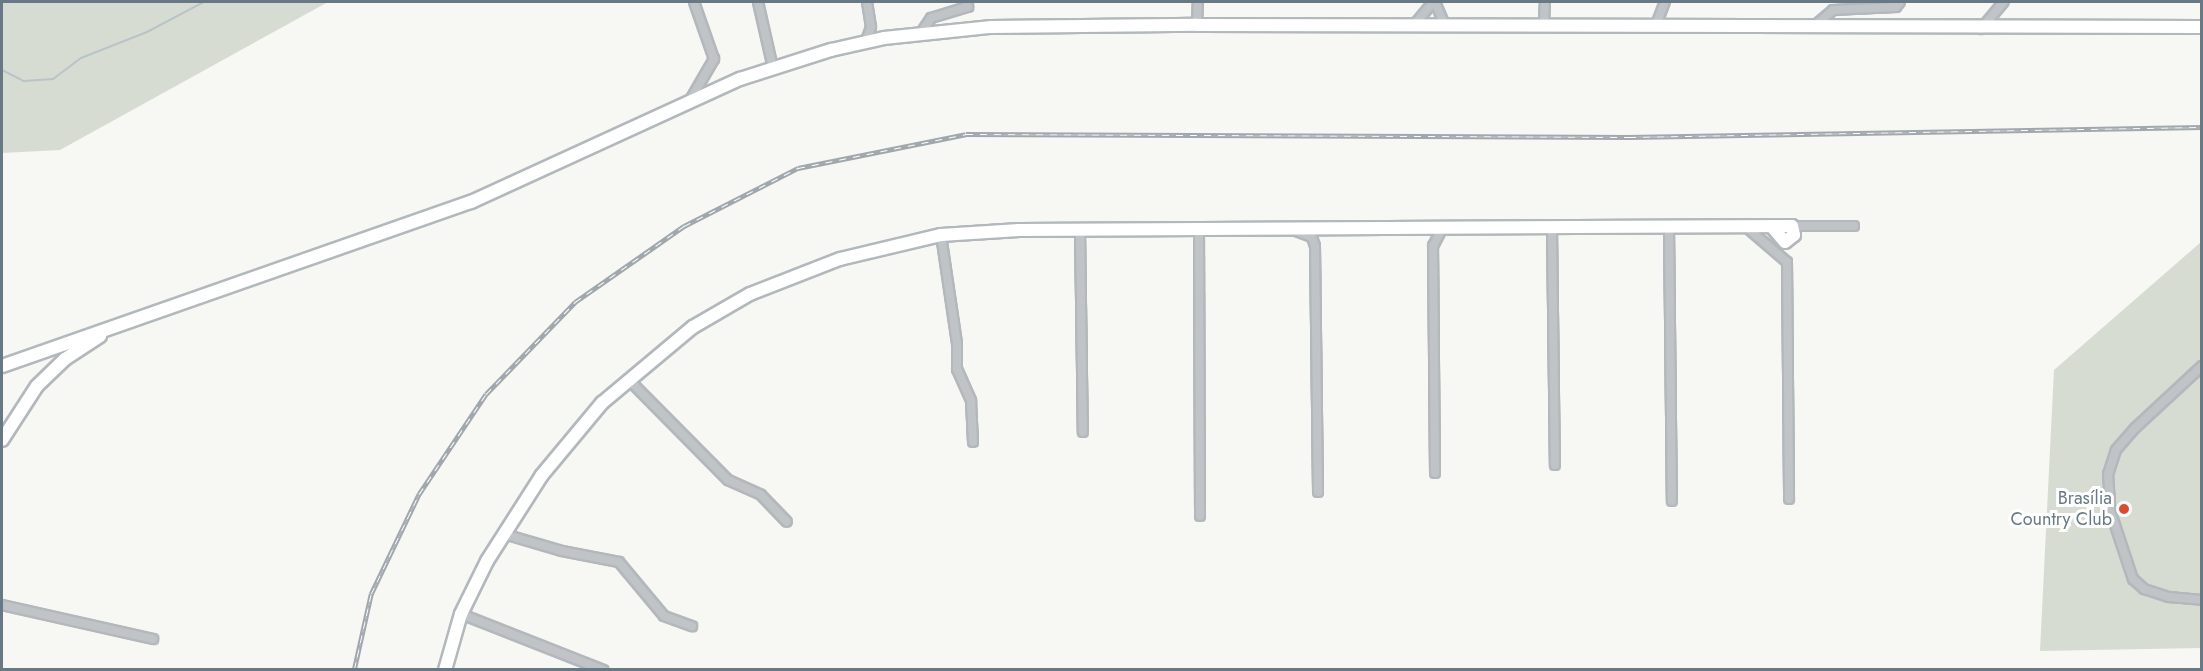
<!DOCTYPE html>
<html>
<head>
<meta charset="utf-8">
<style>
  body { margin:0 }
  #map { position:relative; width:2203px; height:671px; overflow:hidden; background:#f7f7f4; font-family:Jost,sans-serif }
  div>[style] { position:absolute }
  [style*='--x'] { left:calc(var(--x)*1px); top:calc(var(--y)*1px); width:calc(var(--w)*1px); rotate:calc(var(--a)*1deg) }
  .green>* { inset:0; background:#d7dcd3 }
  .stream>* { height:2px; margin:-1px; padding:0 1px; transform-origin:1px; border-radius:1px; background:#b8c4c7 }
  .roads { filter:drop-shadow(2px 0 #b2b8bc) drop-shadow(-2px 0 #b2b8bc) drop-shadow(0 2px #b2b8bc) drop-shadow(0 -2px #b2b8bc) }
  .street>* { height:8px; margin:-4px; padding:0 4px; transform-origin:4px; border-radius:4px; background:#c0c4c7 }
  .secondary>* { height:12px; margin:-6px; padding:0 6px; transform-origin:6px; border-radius:6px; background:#fff }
  .rail>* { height:4.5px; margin-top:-2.25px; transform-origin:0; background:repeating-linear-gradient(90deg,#fff 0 7px,#a1a8ad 0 14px); box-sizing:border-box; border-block:2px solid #a1a8ad }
  .dots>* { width:16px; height:16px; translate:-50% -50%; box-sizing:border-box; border:3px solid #fff; border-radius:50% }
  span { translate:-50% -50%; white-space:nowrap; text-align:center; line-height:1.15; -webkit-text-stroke:6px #fff; paint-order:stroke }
  .poi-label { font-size:18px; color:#677984 }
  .right { translate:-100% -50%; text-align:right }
  .frame { position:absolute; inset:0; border:3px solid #677984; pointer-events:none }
</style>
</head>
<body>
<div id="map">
  <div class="green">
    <i style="clip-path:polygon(2px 2px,328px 2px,60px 150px,2px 153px)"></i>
    <i style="clip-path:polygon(2201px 242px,2201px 648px,2040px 651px,2054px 370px)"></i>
  </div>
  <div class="stream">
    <i style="--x:2;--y:70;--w:25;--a:27"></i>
    <i style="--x:24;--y:81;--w:29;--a:-4"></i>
    <i style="--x:53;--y:79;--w:35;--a:-37"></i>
    <i style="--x:81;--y:58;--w:71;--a:-21.5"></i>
    <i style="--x:147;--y:32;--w:64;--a:-27.8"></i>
  </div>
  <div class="roads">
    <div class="street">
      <i style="--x:758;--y:2;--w:68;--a:77.2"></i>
      <i style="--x:1435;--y:2;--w:26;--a:67"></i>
      <i style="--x:1197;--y:25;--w:23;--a:-88"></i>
      <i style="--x:1414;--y:25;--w:30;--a:-50"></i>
      <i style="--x:1656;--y:25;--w:25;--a:-69"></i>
      <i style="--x:1544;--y:26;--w:24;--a:-88"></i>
      <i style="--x:1813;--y:27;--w:26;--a:-40"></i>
      <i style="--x:1833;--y:10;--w:63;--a:-2.7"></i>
      <i style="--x:1896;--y:7;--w:6;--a:-51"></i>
      <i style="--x:1981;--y:29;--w:35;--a:-50"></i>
      <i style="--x:921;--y:33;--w:18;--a:-56"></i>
      <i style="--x:931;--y:18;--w:39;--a:-17"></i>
      <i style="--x:968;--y:7;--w:5;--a:-101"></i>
      <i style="--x:866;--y:41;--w:15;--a:-70"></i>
      <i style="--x:871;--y:27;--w:25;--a:-99"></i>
      <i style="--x:689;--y:102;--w:50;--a:-59.8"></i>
      <i style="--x:714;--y:59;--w:60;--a:-109.3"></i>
      <i style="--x:1745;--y:226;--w:55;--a:40.6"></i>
      <i style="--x:1787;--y:262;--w:237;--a:89.5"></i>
      <i style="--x:1792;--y:226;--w:62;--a:0"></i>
      <i style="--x:1669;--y:227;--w:274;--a:89.4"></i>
      <i style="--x:1552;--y:228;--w:237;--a:89.3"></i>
      <i style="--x:1080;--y:229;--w:203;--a:89.2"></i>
      <i style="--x:1199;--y:229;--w:287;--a:89.8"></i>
      <i style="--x:1296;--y:231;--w:17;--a:21"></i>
      <i style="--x:1312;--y:237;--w:9;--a:72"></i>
      <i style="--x:1315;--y:246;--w:246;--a:89.3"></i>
      <i style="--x:941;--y:235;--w:110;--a:81.6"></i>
      <i style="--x:957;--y:344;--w:25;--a:90"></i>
      <i style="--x:957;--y:369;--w:35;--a:66"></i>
      <i style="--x:971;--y:401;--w:41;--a:87.2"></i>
      <i style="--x:2202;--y:366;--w:91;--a:137.2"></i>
      <i style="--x:2135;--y:428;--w:29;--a:131"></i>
      <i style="--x:2116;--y:450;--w:25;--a:108"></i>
      <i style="--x:2108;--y:474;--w:39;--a:86"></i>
      <i style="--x:2111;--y:513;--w:70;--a:71.6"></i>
      <i style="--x:2133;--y:579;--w:15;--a:42"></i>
      <i style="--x:2144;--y:589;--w:26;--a:18"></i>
      <i style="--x:2169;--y:597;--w:33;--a:5"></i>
      <i style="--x:628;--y:379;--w:142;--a:45.3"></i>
      <i style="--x:728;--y:480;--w:36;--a:24"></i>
      <i style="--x:761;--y:495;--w:37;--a:46"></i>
      <i style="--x:1435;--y:473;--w:227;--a:-90.5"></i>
      <i style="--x:1433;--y:246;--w:19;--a:-62"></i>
      <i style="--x:504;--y:534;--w:60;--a:16.3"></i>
      <i style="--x:562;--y:551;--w:58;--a:10.9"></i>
      <i style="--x:619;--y:562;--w:70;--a:50.2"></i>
      <i style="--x:664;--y:616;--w:30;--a:20"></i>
      <i style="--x:2;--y:605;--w:155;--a:12.7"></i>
      <i style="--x:461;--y:614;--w:153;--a:21.5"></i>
    </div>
    <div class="secondary">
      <i style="--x:2;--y:366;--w:497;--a:-19.3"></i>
      <i style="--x:471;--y:202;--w:296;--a:-24.6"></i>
      <i style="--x:740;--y:79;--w:96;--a:-17.7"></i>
      <i style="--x:831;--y:50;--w:54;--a:-12.8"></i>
      <i style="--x:884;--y:38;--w:108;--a:-5.9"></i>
      <i style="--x:991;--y:27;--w:206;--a:-0.6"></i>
      <i style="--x:1197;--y:25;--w:1005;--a:0.11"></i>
      <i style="--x:2;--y:440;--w:64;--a:-57.1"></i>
      <i style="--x:37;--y:386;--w:39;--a:-44"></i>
      <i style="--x:65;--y:359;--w:42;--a:-33.3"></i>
      <i style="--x:445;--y:670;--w:58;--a:-74.1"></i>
      <i style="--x:461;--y:614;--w:59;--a:-63.9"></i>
      <i style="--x:487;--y:561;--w:102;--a:-57.4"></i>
      <i style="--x:542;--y:475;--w:94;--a:-50.2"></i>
      <i style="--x:602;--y:403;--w:119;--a:-39.9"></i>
      <i style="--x:693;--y:327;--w:66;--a:-30.1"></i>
      <i style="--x:750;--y:294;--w:97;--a:-21.3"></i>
      <i style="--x:840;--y:259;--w:104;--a:-13.4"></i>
      <i style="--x:941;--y:235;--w:78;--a:-3.7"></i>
      <i style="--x:1019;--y:230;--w:773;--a:-0.3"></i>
      <i style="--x:1792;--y:226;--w:9;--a:77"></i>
      <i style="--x:1794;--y:235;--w:11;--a:142"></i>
      <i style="--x:1785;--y:242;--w:21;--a:-131"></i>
    </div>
  </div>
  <div class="rail">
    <i style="--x:354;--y:670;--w:78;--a:-77.4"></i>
    <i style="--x:371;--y:594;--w:111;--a:-64.4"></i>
    <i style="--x:419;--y:494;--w:120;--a:-56.2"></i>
    <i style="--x:486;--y:394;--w:128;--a:-45.9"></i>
    <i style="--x:575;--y:302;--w:133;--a:-34.9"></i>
    <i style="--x:684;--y:226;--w:128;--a:-27"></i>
    <i style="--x:798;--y:168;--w:171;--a:-11.4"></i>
    <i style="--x:966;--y:134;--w:663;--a:0.26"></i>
    <i style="--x:1629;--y:137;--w:573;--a:-1"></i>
  </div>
  <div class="dots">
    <i style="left:2124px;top:509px;background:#da4c31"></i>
  </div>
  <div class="poi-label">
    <span class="right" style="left:2112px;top:509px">Brasília<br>Country Club</span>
  </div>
  <div class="frame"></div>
</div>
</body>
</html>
